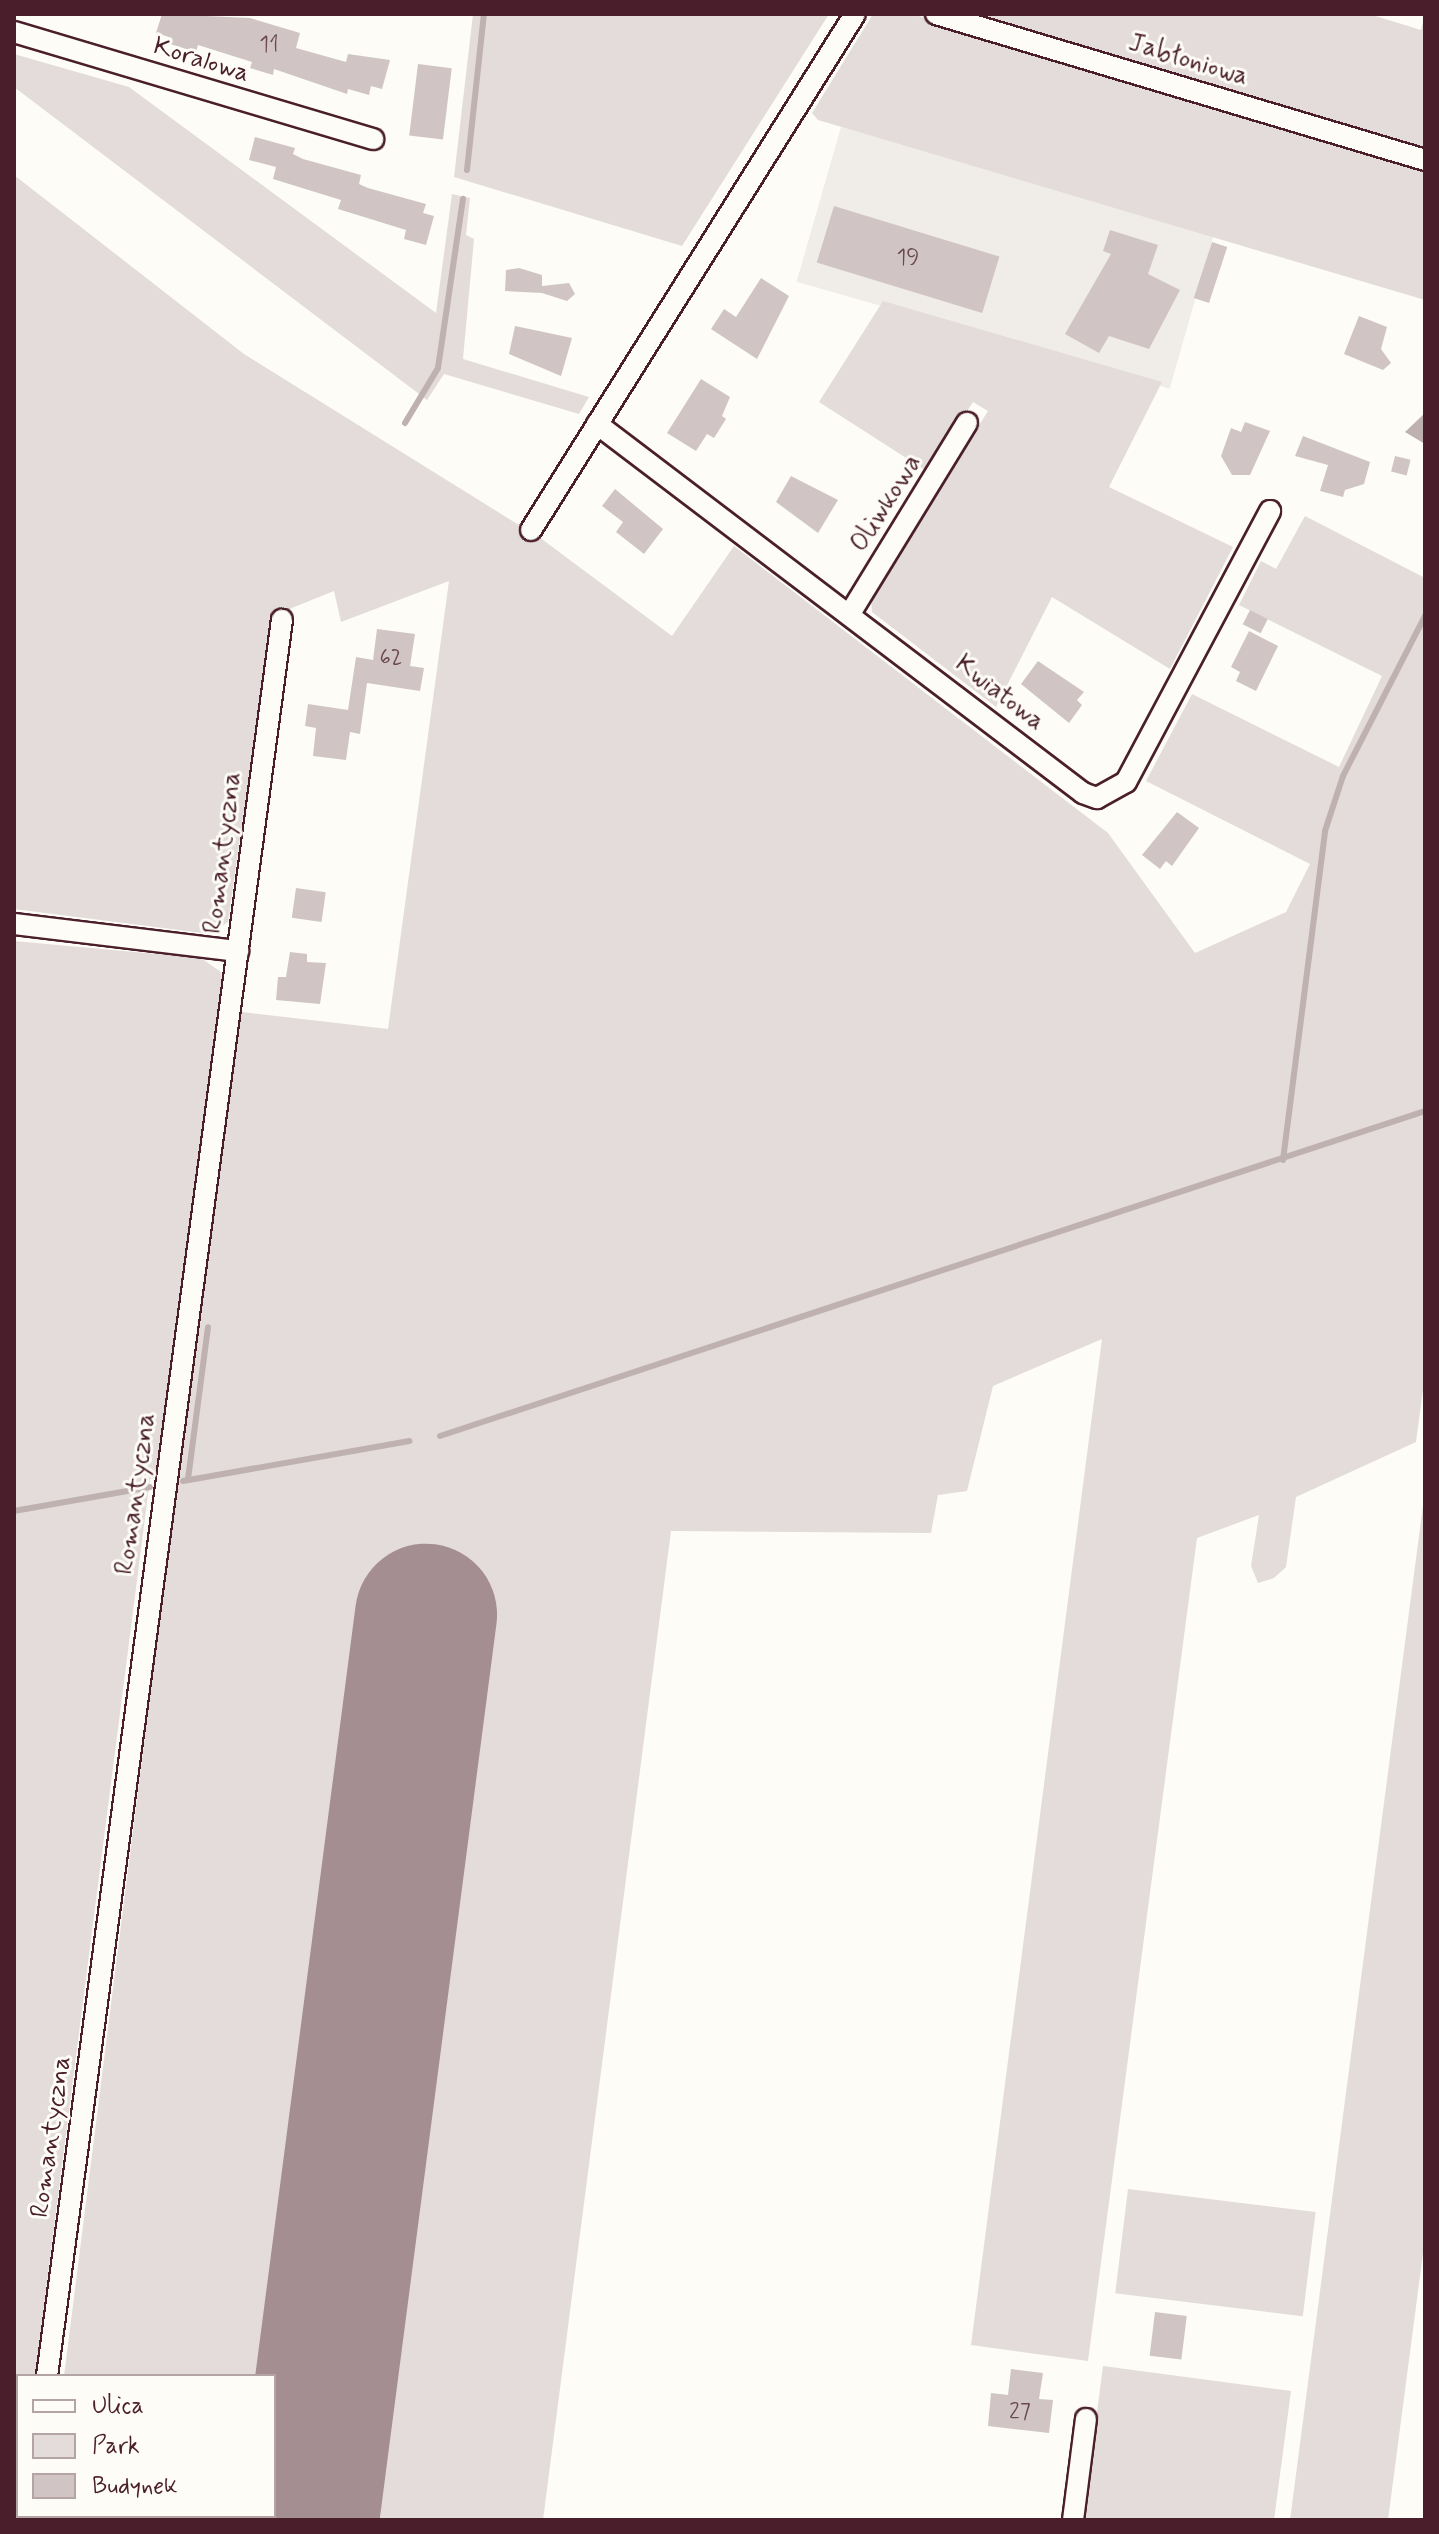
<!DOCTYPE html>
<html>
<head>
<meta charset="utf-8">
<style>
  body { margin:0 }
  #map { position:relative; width:1439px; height:2534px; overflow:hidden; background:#fdfcf7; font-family:Mynerve,sans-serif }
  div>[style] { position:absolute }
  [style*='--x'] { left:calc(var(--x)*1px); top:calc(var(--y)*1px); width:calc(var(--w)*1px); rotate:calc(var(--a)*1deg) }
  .built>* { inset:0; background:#f0ece8; transform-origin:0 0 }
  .green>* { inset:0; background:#e3dcda; transform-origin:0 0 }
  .water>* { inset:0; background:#c0b1b1 }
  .stream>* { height:6px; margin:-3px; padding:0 3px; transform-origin:3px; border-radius:3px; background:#c0b1b1 }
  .runway>* { height:142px; margin:-71px; padding:0 71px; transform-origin:71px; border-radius:71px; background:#a48e91 }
  .building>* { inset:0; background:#d0c5c4; transform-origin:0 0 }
  .roads { filter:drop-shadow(2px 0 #4a1f2b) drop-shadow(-2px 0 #4a1f2b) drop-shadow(0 2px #4a1f2b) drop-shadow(0 -2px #4a1f2b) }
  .minor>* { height:20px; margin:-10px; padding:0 10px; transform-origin:10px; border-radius:10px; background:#fdfcf7 }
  span { translate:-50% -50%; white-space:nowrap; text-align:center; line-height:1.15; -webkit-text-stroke:6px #fdfcf7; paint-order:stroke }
  .number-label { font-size:22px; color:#6c4851 }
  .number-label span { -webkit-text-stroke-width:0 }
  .street-label { font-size:26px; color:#4a1f2b }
  .frame { position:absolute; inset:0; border:16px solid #4a1f2b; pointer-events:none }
  .legend { position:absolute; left:16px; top:2374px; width:260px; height:144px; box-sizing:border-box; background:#fdfcf7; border:2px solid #b5a4a5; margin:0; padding:10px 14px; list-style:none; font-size:24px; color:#4a1f2b }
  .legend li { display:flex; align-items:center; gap:16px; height:40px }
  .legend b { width:40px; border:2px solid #b5a4a5 }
</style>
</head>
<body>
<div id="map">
  <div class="built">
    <i style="left:841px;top:127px;width:388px;height:161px;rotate:16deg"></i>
  </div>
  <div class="green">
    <i style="clip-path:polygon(473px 14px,829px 14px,682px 246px,454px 177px)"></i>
    <i style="clip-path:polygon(873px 14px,912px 14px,1425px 168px,1425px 300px,818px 120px,812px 113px)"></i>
    <i style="clip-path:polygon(954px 14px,1369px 14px,1421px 30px,1425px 14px,1425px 154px)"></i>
    <i style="clip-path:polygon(14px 54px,129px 87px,436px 313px,452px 194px,470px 198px,466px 235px,474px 239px,463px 359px,589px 397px,579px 414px,444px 374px,427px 400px,14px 87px)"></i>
    <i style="clip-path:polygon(14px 175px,244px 354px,543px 540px,672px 636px,734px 546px,1108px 833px,1195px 953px,1286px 912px,1310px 864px,1146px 781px,1192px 694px,1339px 767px,1382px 676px,1239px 605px,1261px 561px,1276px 569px,1305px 516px,1425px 578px,1425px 1375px,1416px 1442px,1296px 1497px,1286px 1567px,1274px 1578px,1258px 1583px,1251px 1566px,1259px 1515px,1197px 1538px,1088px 2361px,971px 2345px,1102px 1339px,993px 1386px,967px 1491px,938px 1495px,931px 1533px,671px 1531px,543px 2520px,194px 2520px,274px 2516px,274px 2376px,64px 2376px,235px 1024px,242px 1012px,388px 1029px,449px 581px,341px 622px,334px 591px,272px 616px,228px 922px,210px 934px,14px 909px)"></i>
    <i style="clip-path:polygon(883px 301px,1162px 382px,1109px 487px,1233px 547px,1170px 669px,1052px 597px,996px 707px,872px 612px,871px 599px,988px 411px,973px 402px,928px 472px,819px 402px)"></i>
    <i style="clip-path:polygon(14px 941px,201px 958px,221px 972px,224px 990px,158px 1477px,150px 1479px,35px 2376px,18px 2376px,16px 2520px)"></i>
    <i style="clip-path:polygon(1425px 1490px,1425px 2238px,1388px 2520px,1290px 2520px)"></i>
    <i style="left:1128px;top:2189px;width:189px;height:105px;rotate:7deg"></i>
    <i style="clip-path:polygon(1103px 2366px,1291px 2391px,1274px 2520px,1083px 2520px)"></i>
  </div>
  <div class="water">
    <i style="clip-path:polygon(1425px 413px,1425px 444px,1405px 432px)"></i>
  </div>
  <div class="stream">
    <i style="--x:467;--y:170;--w:157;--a:-83.8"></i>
    <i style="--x:405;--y:423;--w:64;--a:-59"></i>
    <i style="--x:438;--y:368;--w:171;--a:-81.6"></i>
    <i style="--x:1283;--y:1160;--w:332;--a:-82.7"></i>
    <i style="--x:1325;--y:831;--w:58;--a:-71.9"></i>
    <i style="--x:1343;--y:776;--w:180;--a:-62.9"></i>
    <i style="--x:440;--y:1436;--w:1037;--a:-18.26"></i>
    <i style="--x:188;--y:1479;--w:153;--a:-82.5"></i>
    <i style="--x:183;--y:1481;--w:230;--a:-10"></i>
    <i style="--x:14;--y:1511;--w:138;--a:-10"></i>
  </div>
  <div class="runway">
    <i style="--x:308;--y:2520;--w:913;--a:-82.57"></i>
  </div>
  <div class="building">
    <i style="clip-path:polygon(162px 14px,250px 18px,300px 33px,296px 48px,346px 62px,348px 54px,390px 60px,382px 89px,371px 86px,369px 95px,348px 89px,347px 94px,274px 69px,273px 75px,250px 68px,252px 62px,198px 45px,196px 52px,170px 44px,172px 38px,156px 33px)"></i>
    <i style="left:418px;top:64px;width:34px;height:72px;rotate:7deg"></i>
    <i style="clip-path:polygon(255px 137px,295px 148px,293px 154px,303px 159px,361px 175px,359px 184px,368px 188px,426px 204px,423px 213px,434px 216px,426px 245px,404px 239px,406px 230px,338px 209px,341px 200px,273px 179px,276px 167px,249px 160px)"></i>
    <i style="left:834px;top:206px;width:173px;height:59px;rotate:17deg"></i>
    <i style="clip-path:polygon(1110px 230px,1158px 245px,1148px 274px,1180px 290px,1149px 349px,1109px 336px,1099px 353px,1065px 334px,1111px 254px,1103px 251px)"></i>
    <i style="left:1212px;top:242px;width:16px;height:59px;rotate:18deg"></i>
    <i style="clip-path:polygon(519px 268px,542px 275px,542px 286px,569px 283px,575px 294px,567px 301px,542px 293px,505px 291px,506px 270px)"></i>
    <i style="clip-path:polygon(761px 278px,789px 296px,757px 359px,711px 329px,724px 309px,736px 317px)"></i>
    <i style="clip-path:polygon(1359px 316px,1387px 327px,1381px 349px,1391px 363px,1383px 370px,1344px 354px)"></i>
    <i style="clip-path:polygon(515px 326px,572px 338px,561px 376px,509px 354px)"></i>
    <i style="clip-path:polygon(701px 379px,730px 397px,722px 416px,726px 419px,714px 438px,707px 434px,696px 451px,667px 433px)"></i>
    <i style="clip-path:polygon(1245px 422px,1270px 431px,1250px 475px,1232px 475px,1221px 456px,1231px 428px,1241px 432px)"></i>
    <i style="clip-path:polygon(1303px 436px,1370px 462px,1364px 484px,1345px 490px,1343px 497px,1320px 491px,1328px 465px,1295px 456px)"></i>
    <i style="left:1395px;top:456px;width:16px;height:16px;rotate:14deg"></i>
    <i style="clip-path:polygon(791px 476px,838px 500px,818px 533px,776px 502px)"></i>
    <i style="clip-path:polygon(615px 489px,663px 529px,644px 554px,616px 532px,623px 522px,602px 506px)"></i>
    <i style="left:1250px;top:610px;width:20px;height:16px;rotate:27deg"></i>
    <i style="clip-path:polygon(377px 629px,415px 634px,410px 666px,424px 668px,420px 691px,367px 683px,360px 734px,350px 732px,346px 760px,313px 756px,316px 728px,305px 726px,308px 704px,348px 710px,356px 657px,373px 660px)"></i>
    <i style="clip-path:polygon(1249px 631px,1278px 646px,1256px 691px,1236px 681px,1240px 672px,1231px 667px)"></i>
    <i style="clip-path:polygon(1038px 661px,1084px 692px,1077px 700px,1082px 705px,1069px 723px,1021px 684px)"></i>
    <i style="clip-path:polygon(1177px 812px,1199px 828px,1172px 866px,1166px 861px,1160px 869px,1142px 855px)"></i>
    <i style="left:296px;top:888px;width:30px;height:30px;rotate:8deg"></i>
    <i style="clip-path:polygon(290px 952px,307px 954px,307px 962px,326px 963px,320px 1004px,276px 1000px,278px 977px,286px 977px)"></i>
    <i style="left:1155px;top:2312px;width:32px;height:44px;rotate:7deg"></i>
    <i style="clip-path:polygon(1011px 2369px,1043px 2373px,1039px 2399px,1053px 2400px,1049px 2433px,988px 2426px,991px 2393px,1008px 2395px)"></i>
  </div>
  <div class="roads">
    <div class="minor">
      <i style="--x:936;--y:14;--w:510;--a:16.62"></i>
      <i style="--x:14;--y:32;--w:375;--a:16.6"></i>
      <i style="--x:597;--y:424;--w:610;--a:37.21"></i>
      <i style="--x:1083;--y:793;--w:15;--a:20"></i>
      <i style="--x:1097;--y:798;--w:33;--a:-29"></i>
      <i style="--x:1126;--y:782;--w:307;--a:-62"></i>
      <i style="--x:531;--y:530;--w:609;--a:-57.88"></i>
      <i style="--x:851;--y:612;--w:222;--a:-58.5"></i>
      <i style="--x:14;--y:924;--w:226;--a:6.9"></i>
      <i style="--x:47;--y:2376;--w:1772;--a:-82.38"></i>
      <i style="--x:28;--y:2520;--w:4;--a:-90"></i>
      <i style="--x:1073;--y:2520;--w:102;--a:-82.7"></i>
    </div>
  </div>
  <div class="number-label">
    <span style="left:269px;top:46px">11</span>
    <span style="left:908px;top:259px">19</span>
    <span style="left:391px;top:659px">62</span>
    <span style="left:1020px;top:2413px">27</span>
  </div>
  <div class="street-label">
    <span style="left:201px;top:61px;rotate:17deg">Koralowa</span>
    <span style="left:1188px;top:61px;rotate:17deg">Jabłoniowa</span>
    <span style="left:887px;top:504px;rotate:-58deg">Oliwkowa</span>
    <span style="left:999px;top:694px;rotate:38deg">Kwiatowa</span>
    <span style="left:224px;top:853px;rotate:-83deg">Romantyczna</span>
    <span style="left:137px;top:1494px;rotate:-82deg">Romantyczna</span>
    <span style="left:52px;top:2137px;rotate:-82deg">Romantyczna</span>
  </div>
  <div class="frame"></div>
  <ul class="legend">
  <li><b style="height:10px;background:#fdfcf7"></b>Ulica</li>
  <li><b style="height:22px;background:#e3dcda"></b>Park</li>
  <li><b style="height:22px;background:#d0c5c4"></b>Budynek</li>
  </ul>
</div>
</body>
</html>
